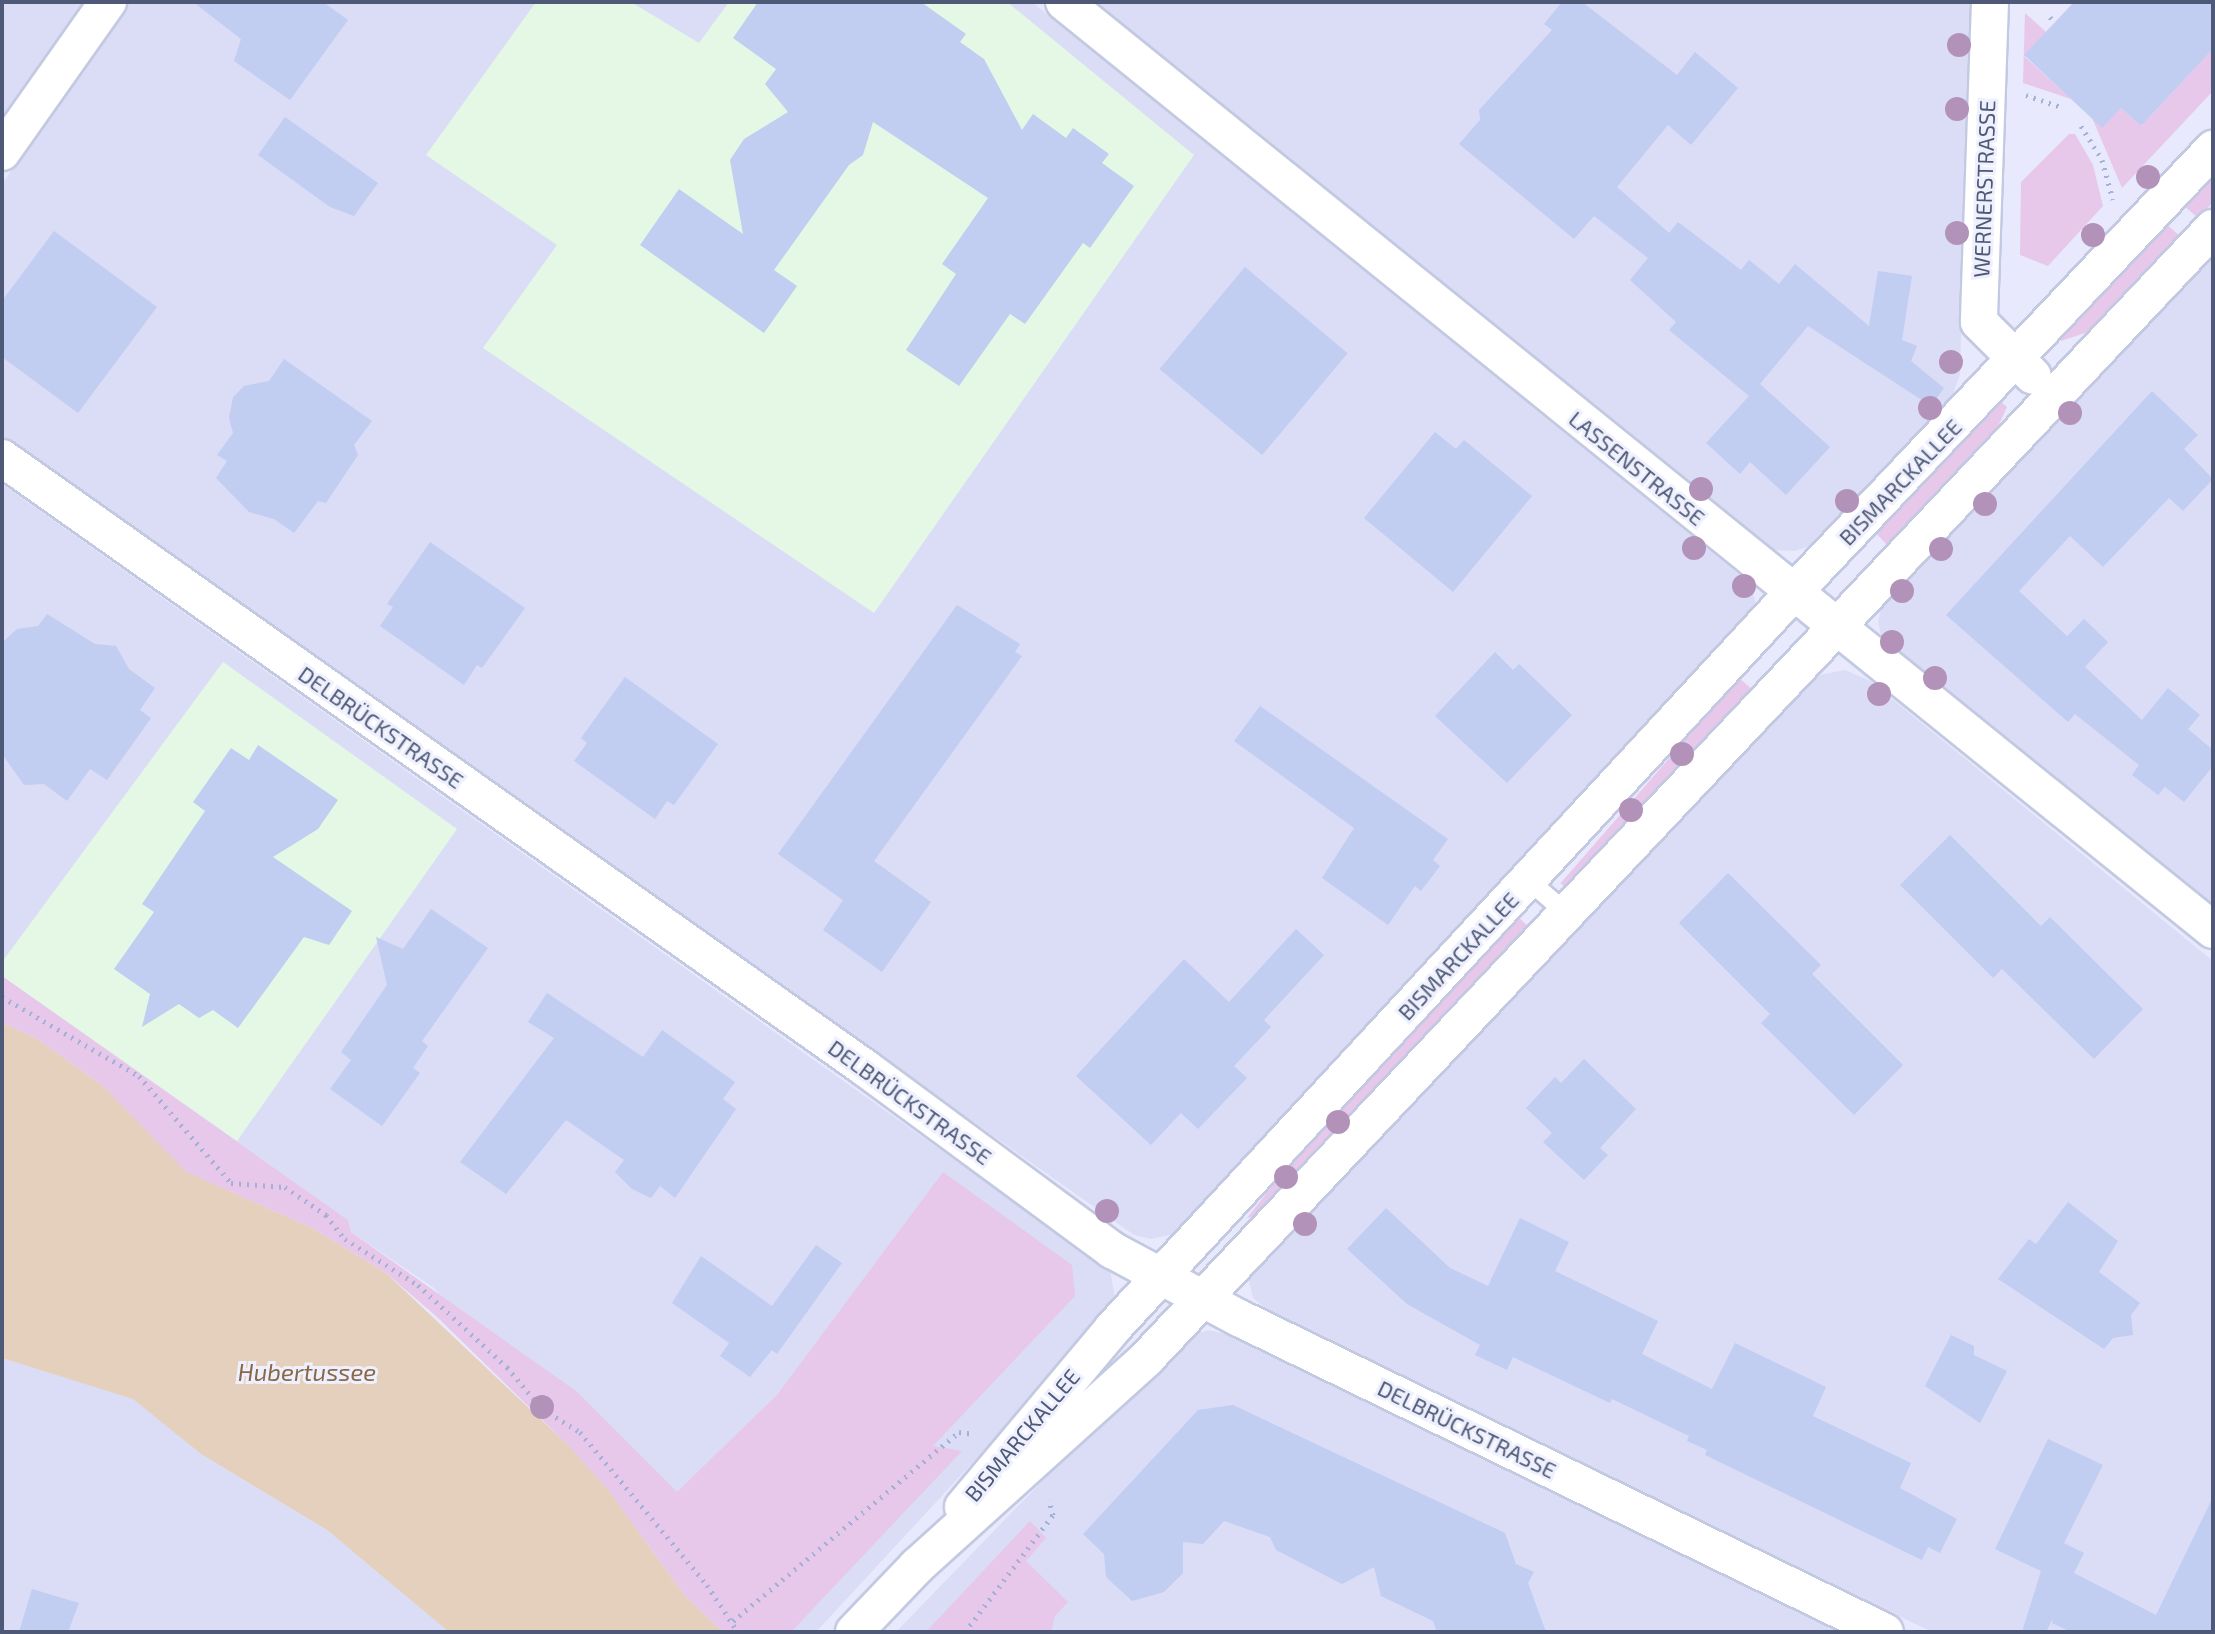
<!DOCTYPE html>
<html>
<head>
<meta charset="utf-8">
<style>
  body { margin:0 }
  #map { position:relative; width:2215px; height:1634px; overflow:hidden; background:#e8e9fc; font-family:"Exo 2",sans-serif }
  div>[style] { position:absolute }
  [style*='--x'] { left:calc(var(--x)*1px); top:calc(var(--y)*1px); width:calc(var(--w)*1px); rotate:calc(var(--a)*1deg) }
  .residential>* { inset:0; background:#daddf5 }
  .education>* { inset:0; background:#e5f8e5 }
  .green>* { inset:0; background:#e7c7ea; transform-origin:0 0 }
  .water>* { inset:0; background:#e5d0bd }
  .building>* { inset:0; background:#c1cdf1; transform-origin:0 0 }
  .path>* { height:5px; margin-top:-2.5px; transform-origin:0; background:repeating-linear-gradient(90deg,#a3b1d6 0 2px,transparent 0 8px) }
  .roads { filter:drop-shadow(2px 0 #c3c9e1) drop-shadow(-2px 0 #c3c9e1) drop-shadow(0 2px #c3c9e1) drop-shadow(0 -2px #c3c9e1) }
  .service>* { height:18px; margin:-9px; padding:0 9px; transform-origin:9px; border-radius:9px; background:#fff }
  .minor>* { height:36px; margin:-18px; padding:0 18px; transform-origin:18px; border-radius:18px; background:#fff }
  .trees>* { width:24px; height:24px; margin:-12px; border-radius:50%; background:#b392ba }
  span { translate:-50% -50%; white-space:nowrap; text-align:center; line-height:1.15; -webkit-text-stroke:6px #eff0fe; paint-order:stroke }
  .street-label { font-size:22px; color:#4d5976 }
  .water-label { font-size:24px; color:#886847; font-style:italic }
  .frame { position:absolute; inset:0; border:4px solid #4d5976; pointer-events:none }
</style>
</head>
<body>
<div id="map">
  <div class="residential">
    <i style="clip-path:polygon(2px 2px,84px 2px,2px 120px)"></i>
    <i style="clip-path:polygon(129px 2px,1032px 2px,1751px 584px,1756px 605px,1179px 1233px,1151px 1239px,1134px 1235px,2px 438px,2px 184px)"></i>
    <i style="clip-path:polygon(1094px 2px,1970px 2px,1960px 374px,1952px 397px,1814px 544px,1795px 551px,1773px 550px)"></i>
    <i style="clip-path:polygon(2213px 254px,2213px 912px,1882px 640px,1878px 621px,1882px 606px,1903px 583px)"></i>
    <i style="clip-path:polygon(2px 484px,1110px 1270px,1115px 1297px,1099px 1326px,816px 1632px,723px 1632px,434px 1288px,351px 1232px,348px 1220px,2px 976px)"></i>
    <i style="clip-path:polygon(1845px 670px,1870px 681px,2213px 961px,2213px 1632px,1932px 1632px,1273px 1314px,1253px 1298px,1249px 1281px,1256px 1264px,1808px 685px,1820px 675px)"></i>
    <i style="clip-path:polygon(1208px 1330px,1230px 1335px,1844px 1632px,896px 1632px,1179px 1340px)"></i>
    <i style="clip-path:polygon(2px 1358px,133px 1398px,201px 1454px,327px 1530px,449px 1632px,2px 1632px)"></i>
  </div>
  <div class="education">
    <i style="clip-path:polygon(536px 2px,631px 2px,699px 43px,729px 2px,1007px 2px,1194px 155px,874px 613px,483px 348px,557px 245px,426px 155px)"></i>
    <i style="clip-path:polygon(223px 662px,457px 829px,237px 1141px,2px 976px,2px 962px)"></i>
  </div>
  <div class="green">
    <i style="clip-path:polygon(2025px 13px,2046px 32px,2024px 56px,2071px 99px,2023px 83px)"></i>
    <i style="clip-path:polygon(2213px 49px,2213px 91px,2122px 188px,2093px 120px,2121px 108px,2141px 126px)"></i>
    <i style="clip-path:polygon(2069px 134px,2075px 134px,2093px 165px,2103px 206px,2048px 266px,2020px 255px,2021px 182px)"></i>
    <i style="clip-path:polygon(2213px 172px,2213px 202px,2198px 218px,2182px 204px)"></i>
    <i style="clip-path:polygon(2165px 223px,2181px 237px,2091px 331px,2061px 341px,2059px 336px)"></i>
    <i style="clip-path:polygon(1999px 400px,2007px 407px,1995px 433px,1889px 547px,1875px 532px)"></i>
    <i style="left:1739px;top:678px;width:21px;height:272px;rotate:41deg"></i>
    <i style="clip-path:polygon(1516px 915px,1530px 928px,1324px 1147px,1258px 1215px,1247px 1218px,1299px 1152px)"></i>
    <i style="clip-path:polygon(2px 976px,348px 1220px,351px 1232px,576px 1391px,677px 1492px,777px 1395px,943px 1172px,1072px 1265px,1075px 1296px,933px 1446px,962px 1451px,791px 1632px,723px 1632px,684px 1595px,609px 1491px,570px 1447px,436px 1316px,386px 1273px,310px 1227px,185px 1172px,103px 1086px,36px 1038px,2px 1023px)"></i>
    <i style="clip-path:polygon(1030px 1521px,1046px 1538px,1026px 1561px,1068px 1602px,1055px 1616px,1051px 1632px,926px 1632px)"></i>
  </div>
  <div class="water">
    <i style="clip-path:polygon(2px 1023px,36px 1038px,103px 1086px,186px 1172px,310px 1227px,386px 1273px,570px 1447px,609px 1491px,684px 1595px,723px 1632px,449px 1632px,327px 1530px,201px 1454px,133px 1399px,2px 1358px)"></i>
  </div>
  <div class="building">
    <i style="clip-path:polygon(193px 2px,323px 2px,348px 20px,290px 100px,234px 61px,241px 39px)"></i>
    <i style="clip-path:polygon(758px 2px,921px 2px,966px 34px,960px 42px,984px 59px,1022px 130px,1033px 114px,1066px 138px,1073px 128px,1109px 154px,1102px 163px,1134px 186px,1090px 248px,1083px 243px,1025px 324px,1010px 314px,959px 386px,906px 350px,956px 274px,942px 264px,988px 198px,873px 122px,863px 155px,849px 165px,774px 270px,797px 286px,764px 333px,640px 245px,679px 189px,743px 234px,730px 160px,744px 139px,788px 112px,765px 84px,776px 69px,733px 38px)"></i>
    <i style="clip-path:polygon(1562px 2px,1582px 2px,1677px 75px,1695px 52px,1738px 88px,1691px 145px,1668px 125px,1617px 187px,1669px 233px,1678px 222px,1741px 270px,1749px 260px,1779px 284px,1795px 264px,1869px 326px,1878px 271px,1912px 276px,1902px 340px,1917px 346px,1911px 361px,1944px 388px,1931px 406px,1808px 326px,1760px 384px,1830px 447px,1786px 495px,1750px 462px,1740px 474px,1706px 443px,1749px 396px,1669px 330px,1676px 322px,1630px 280px,1648px 258px,1594px 216px,1574px 239px,1459px 144px,1480px 120px,1479px 110px,1552px 30px,1544px 24px)"></i>
    <i style="clip-path:polygon(2074px 2px,2213px 2px,2213px 49px,2141px 126px,2121px 108px,2102px 128px,2024px 55px)"></i>
    <i style="clip-path:polygon(285px 117px,378px 183px,354px 216px,330px 207px,258px 155px)"></i>
    <i style="clip-path:polygon(54px 231px,157px 307px,78px 413px,2px 357px,2px 301px)"></i>
    <i style="left:1245px;top:267px;width:134px;height:133px;rotate:40deg"></i>
    <i style="clip-path:polygon(284px 359px,372px 421px,354px 445px,358px 455px,326px 503px,318px 501px,294px 533px,274px 519px,249px 512px,216px 478px,227px 461px,217px 455px,233px 433px,229px 418px,233px 397px,244px 386px,269px 381px)"></i>
    <i style="clip-path:polygon(2152px 391px,2198px 435px,2184px 449px,2213px 479px,2183px 511px,2169px 498px,2103px 567px,2070px 536px,2019px 591px,2067px 636px,2084px 619px,2108px 642px,2085px 667px,2142px 720px,2168px 688px,2200px 715px,2188px 729px,2213px 750px,2213px 766px,2184px 802px,2165px 787px,2158px 795px,2132px 775px,2139px 765px,2075px 714px,2068px 722px,1946px 615px)"></i>
    <i style="clip-path:polygon(1435px 432px,1456px 449px,1464px 440px,1532px 496px,1453px 592px,1364px 518px)"></i>
    <i style="clip-path:polygon(430px 542px,525px 608px,482px 668px,477px 665px,464px 685px,380px 626px,393px 607px,387px 604px)"></i>
    <i style="clip-path:polygon(957px 605px,1020px 644px,1015px 652px,1022px 656px,874px 861px,931px 902px,882px 972px,823px 930px,843px 900px,778px 854px)"></i>
    <i style="clip-path:polygon(47px 614px,95px 644px,116px 646px,129px 669px,155px 688px,140px 710px,151px 718px,107px 780px,90px 769px,67px 801px,44px 784px,24px 785px,2px 754px,2px 643px,17px 629px,38px 626px)"></i>
    <i style="clip-path:polygon(1495px 652px,1513px 670px,1519px 664px,1572px 715px,1507px 783px,1435px 716px)"></i>
    <i style="clip-path:polygon(625px 677px,718px 744px,674px 805px,667px 801px,655px 819px,574px 761px,587px 743px,581px 738px)"></i>
    <i style="clip-path:polygon(1260px 706px,1448px 839px,1433px 860px,1440px 866px,1421px 891px,1415px 886px,1388px 925px,1322px 878px,1354px 828px,1234px 741px)"></i>
    <i style="clip-path:polygon(258px 745px,338px 800px,318px 829px,273px 857px,352px 911px,329px 945px,304px 937px,238px 1028px,213px 1010px,199px 1018px,179px 1004px,142px 1027px,150px 994px,114px 969px,154px 912px,142px 904px,205px 811px,193px 802px,231px 748px,249px 760px)"></i>
    <i style="clip-path:polygon(1950px 835px,2041px 926px,2050px 917px,2143px 1009px,2094px 1059px,2002px 969px,1993px 978px,1900px 885px)"></i>
    <i style="clip-path:polygon(1728px 873px,1821px 965px,1812px 974px,1903px 1065px,1854px 1115px,1761px 1023px,1770px 1014px,1679px 923px)"></i>
    <i style="clip-path:polygon(431px 909px,488px 948px,422px 1041px,428px 1046px,413px 1068px,420px 1073px,382px 1126px,330px 1089px,351px 1060px,341px 1052px,387px 985px,376px 937px,403px 949px)"></i>
    <i style="clip-path:polygon(1296px 929px,1324px 955px,1264px 1020px,1271px 1027px,1234px 1066px,1247px 1078px,1198px 1129px,1181px 1113px,1151px 1145px,1076px 1076px,1184px 959px,1229px 1002px)"></i>
    <i style="clip-path:polygon(547px 993px,643px 1057px,662px 1030px,735px 1082px,723px 1099px,736px 1109px,675px 1198px,660px 1186px,651px 1198px,632px 1189px,615px 1172px,624px 1160px,566px 1120px,506px 1194px,460px 1162px,554px 1038px,528px 1022px)"></i>
    <i style="clip-path:polygon(1584px 1059px,1636px 1109px,1600px 1148px,1608px 1155px,1584px 1180px,1543px 1142px,1552px 1133px,1526px 1108px,1555px 1077px,1561px 1083px)"></i>
    <i style="clip-path:polygon(2068px 1202px,2118px 1241px,2099px 1272px,2140px 1303px,2131px 1315px,2133px 1335px,2113px 1338px,2104px 1349px,1998px 1279px,2029px 1239px,2036px 1244px)"></i>
    <i style="clip-path:polygon(1386px 1208px,1450px 1268px,1488px 1286px,1520px 1218px,1569px 1242px,1555px 1271px,1658px 1321px,1642px 1354px,1712px 1389px,1735px 1343px,1826px 1387px,1813px 1416px,1911px 1463px,1900px 1488px,1957px 1519px,1940px 1553px,1928px 1547px,1922px 1560px,1705px 1455px,1707px 1450px,1687px 1441px,1689px 1436px,1612px 1399px,1610px 1403px,1513px 1357px,1507px 1370px,1475px 1355px,1480px 1345px,1407px 1304px,1347px 1249px)"></i>
    <i style="clip-path:polygon(816px 1245px,842px 1263px,777px 1354px,772px 1350px,750px 1377px,720px 1356px,729px 1343px,672px 1303px,701px 1256px,772px 1306px)"></i>
    <i style="clip-path:polygon(1951px 1335px,1974px 1346px,1974px 1355px,2007px 1371px,1980px 1423px,1925px 1386px)"></i>
    <i style="clip-path:polygon(1233px 1405px,1505px 1533px,1516px 1564px,1534px 1572px,1528px 1583px,1546px 1632px,1437px 1632px,1433px 1621px,1381px 1596px,1374px 1567px,1342px 1584px,1276px 1550px,1270px 1537px,1224px 1521px,1203px 1544px,1183px 1542px,1183px 1573px,1164px 1592px,1132px 1601px,1106px 1577px,1104px 1554px,1083px 1534px,1198px 1410px)"></i>
    <i style="clip-path:polygon(2048px 1439px,2103px 1465px,2064px 1543px,2084px 1553px,2074px 1573px,2156px 1615px,2213px 1497px,2213px 1632px,2071px 1632px,2052px 1623px,2053px 1618px,2046px 1632px,2022px 1632px,2041px 1571px,1995px 1549px)"></i>
    <i style="clip-path:polygon(32px 1589px,79px 1603px,68px 1632px,19px 1632px)"></i>
  </div>
  <div class="path">
    <i style="--x:2050;--y:17;--w:4;--a:56"></i>
    <i style="--x:2026;--y:95;--w:39;--a:19"></i>
    <i style="--x:2081;--y:126;--w:40;--a:58"></i>
    <i style="--x:2102;--y:160;--w:41;--a:74.6"></i>
    <i style="--x:2;--y:997;--w:158;--a:30"></i>
    <i style="--x:139;--y:1076;--w:141;--a:49.3"></i>
    <i style="--x:231;--y:1183;--w:54;--a:4.2"></i>
    <i style="--x:285;--y:1187;--w:50;--a:34.3"></i>
    <i style="--x:326;--y:1215;--w:31;--a:52"></i>
    <i style="--x:345;--y:1239;--w:86;--a:32.2"></i>
    <i style="--x:418;--y:1285;--w:121;--a:42.7"></i>
    <i style="--x:507;--y:1367;--w:55;--a:50.2"></i>
    <i style="--x:542;--y:1409;--w:44;--a:31.2"></i>
    <i style="--x:580;--y:1432;--w:199;--a:50.3"></i>
    <i style="--x:707;--y:1585;--w:56;--a:56.6"></i>
    <i style="--x:733;--y:1621;--w:295;--a:-39.9"></i>
    <i style="--x:959;--y:1432;--w:16;--a:7"></i>
    <i style="--x:965;--y:1632;--w:146;--a:-53.1"></i>
    <i style="--x:1053;--y:1515;--w:16;--a:-105"></i>
  </div>
  <div class="roads">
    <div class="service">
      <i style="--x:1528;--y:880;--w:54;--a:40.5"></i>
    </div>
    <div class="minor">
      <i style="--x:1064;--y:2;--w:1477;--a:38.93"></i>
      <i style="--x:1990;--y:2;--w:320;--a:92"></i>
      <i style="--x:1979;--y:322;--w:76;--a:45"></i>
      <i style="--x:2;--y:152;--w:184;--a:-54.8"></i>
      <i style="--x:2;--y:458;--w:1057;--a:35.25"></i>
      <i style="--x:865;--y:1068;--w:307;--a:36.4"></i>
      <i style="--x:1112;--y:1250;--w:144;--a:28.2"></i>
      <i style="--x:1239;--y:1318;--w:718;--a:25.92"></i>
      <i style="--x:963;--y:1507;--w:234;--a:-50"></i>
      <i style="--x:1113;--y:1328;--w:1000;--a:-47.23"></i>
      <i style="--x:1792;--y:594;--w:613;--a:-46.59"></i>
      <i style="--x:854;--y:1632;--w:91;--a:-46.3"></i>
      <i style="--x:917;--y:1566;--w:309;--a:-42.1"></i>
      <i style="--x:1146;--y:1359;--w:1555;--a:-46.67"></i>
    </div>
  </div>
  <div class="trees">
    <i style="left:1959px;top:45px"></i>
    <i style="left:1957px;top:109px"></i>
    <i style="left:2148px;top:177px"></i>
    <i style="left:1957px;top:233px"></i>
    <i style="left:2093px;top:235px"></i>
    <i style="left:1951px;top:362px"></i>
    <i style="left:1930px;top:408px"></i>
    <i style="left:2070px;top:413px"></i>
    <i style="left:1701px;top:489px"></i>
    <i style="left:1847px;top:501px"></i>
    <i style="left:1985px;top:504px"></i>
    <i style="left:1694px;top:548px"></i>
    <i style="left:1941px;top:549px"></i>
    <i style="left:1744px;top:586px"></i>
    <i style="left:1902px;top:591px"></i>
    <i style="left:1892px;top:642px"></i>
    <i style="left:1935px;top:678px"></i>
    <i style="left:1879px;top:694px"></i>
    <i style="left:1682px;top:754px"></i>
    <i style="left:1631px;top:810px"></i>
    <i style="left:1338px;top:1122px"></i>
    <i style="left:1286px;top:1177px"></i>
    <i style="left:1107px;top:1211px"></i>
    <i style="left:1305px;top:1224px"></i>
    <i style="left:542px;top:1407px"></i>
  </div>
  <div class="street-label">
    <span style="left:1984px;top:189px;rotate:-88deg">WERNERSTRASSE</span>
    <span style="left:1637px;top:468px;rotate:39deg">LASSENSTRASSE</span>
    <span style="left:1900px;top:482px;rotate:-46deg">BISMARCKALLEE</span>
    <span style="left:381px;top:727px;rotate:35deg">DELBRÜCKSTRASSE</span>
    <span style="left:1458px;top:956px;rotate:-47deg">BISMARCKALLEE</span>
    <span style="left:910px;top:1102px;rotate:36deg">DELBRÜCKSTRASSE</span>
    <span style="left:1467px;top:1429px;rotate:26deg">DELBRÜCKSTRASSE</span>
    <span style="left:1022px;top:1435px;rotate:-50deg">BISMARCKALLEE</span>
  </div>
  <div class="water-label">
    <span style="left:307px;top:1372px">Hubertussee</span>
  </div>
  <div class="frame"></div>
</div>
</body>
</html>
